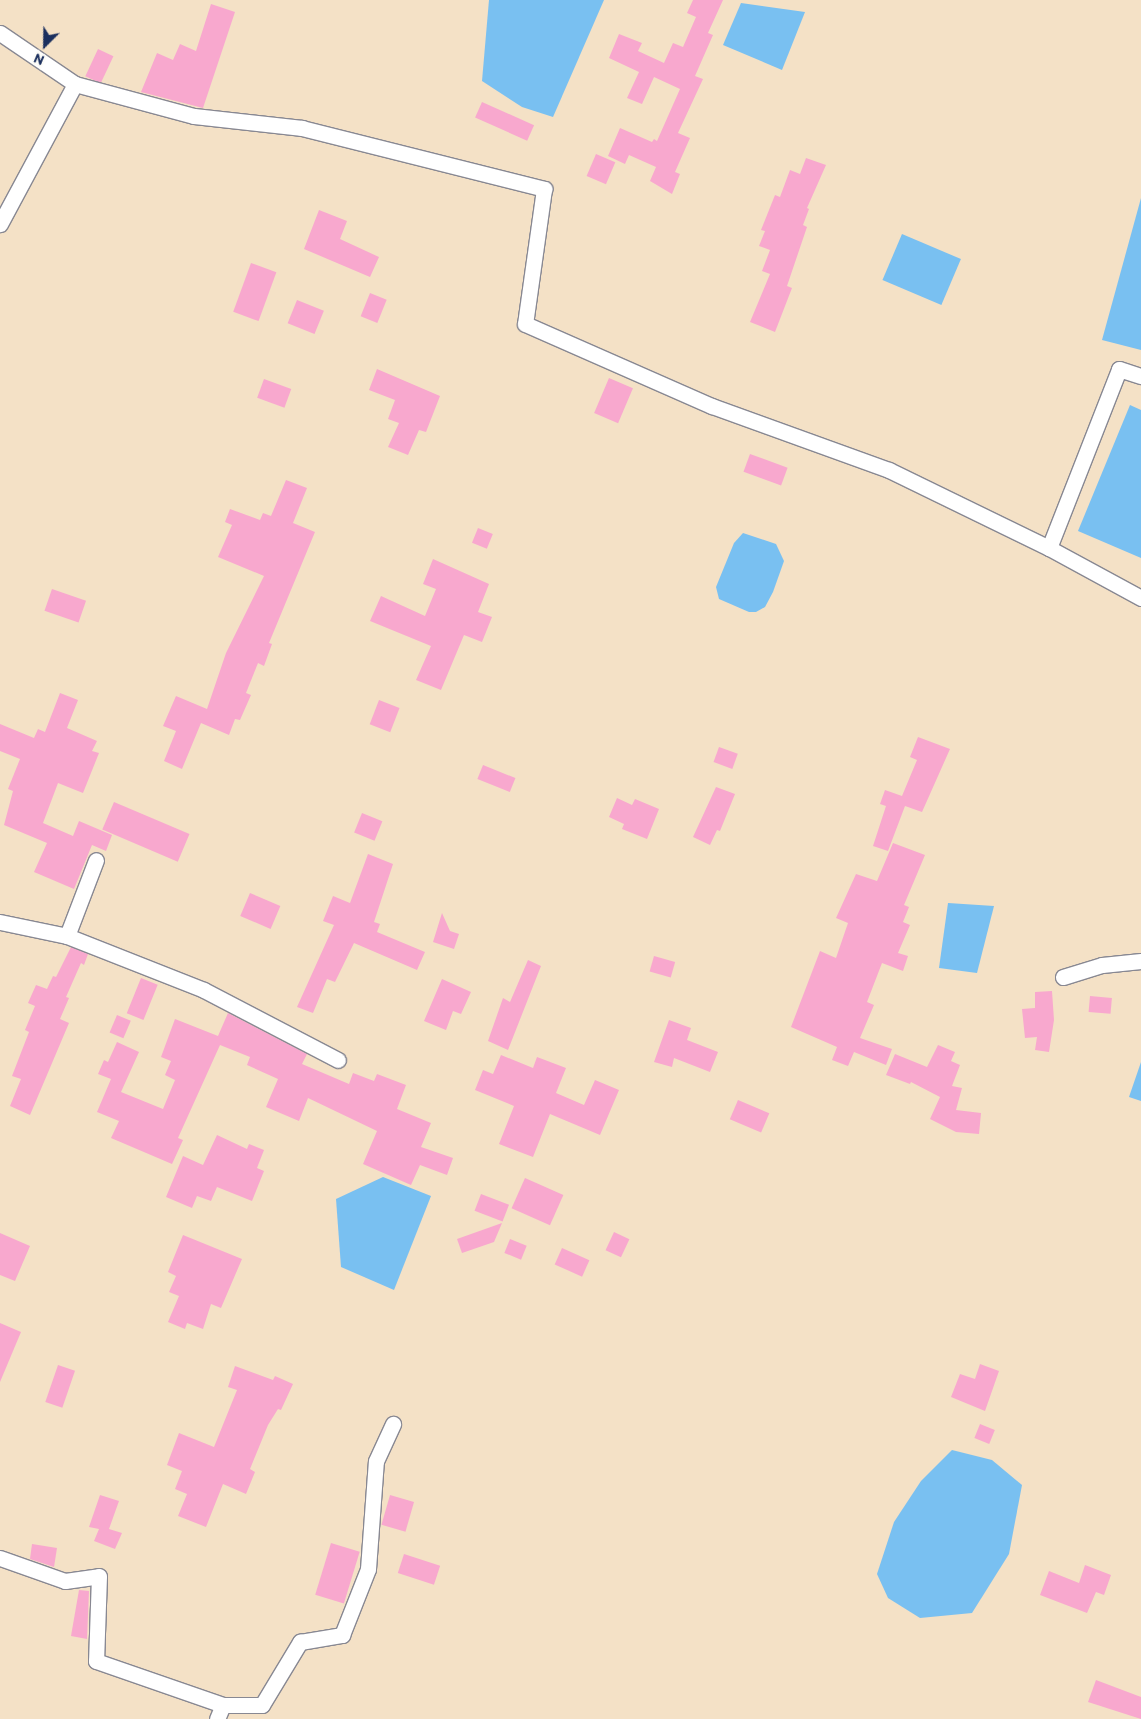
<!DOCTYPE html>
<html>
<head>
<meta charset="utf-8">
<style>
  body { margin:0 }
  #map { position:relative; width:1141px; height:1719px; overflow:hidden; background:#f4e1c6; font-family:Itim,sans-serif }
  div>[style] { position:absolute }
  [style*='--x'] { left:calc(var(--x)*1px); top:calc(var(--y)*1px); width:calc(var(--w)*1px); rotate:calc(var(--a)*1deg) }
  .water>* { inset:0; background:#79c0f1; transform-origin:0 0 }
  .building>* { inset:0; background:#f8a8ce; transform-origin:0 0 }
  .roads { filter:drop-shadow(1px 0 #888892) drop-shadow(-1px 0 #888892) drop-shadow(0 1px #888892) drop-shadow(0 -1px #888892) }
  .minor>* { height:15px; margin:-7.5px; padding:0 7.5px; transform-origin:7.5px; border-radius:7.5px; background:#fff }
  span { translate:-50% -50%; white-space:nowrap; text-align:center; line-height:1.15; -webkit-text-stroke:4.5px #fdfcf7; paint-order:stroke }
  .north { position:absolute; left:20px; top:20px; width:50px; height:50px; -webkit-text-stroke:4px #fdfcf7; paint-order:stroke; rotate:203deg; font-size:14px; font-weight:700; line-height:20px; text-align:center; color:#1b2f5e }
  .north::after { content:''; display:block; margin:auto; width:18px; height:22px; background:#1b2f5e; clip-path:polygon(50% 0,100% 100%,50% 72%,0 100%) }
</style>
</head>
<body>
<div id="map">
  <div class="water">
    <i style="clip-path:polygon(489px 0,604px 0,553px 117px,522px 107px,482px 81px)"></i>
    <i style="clip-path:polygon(741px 3px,805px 12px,782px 70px,723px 45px)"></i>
    <i style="clip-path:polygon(1141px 198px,1141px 350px,1102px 340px)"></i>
    <i style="left:902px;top:234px;width:64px;height:50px;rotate:23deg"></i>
    <i style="clip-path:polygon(1130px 405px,1141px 410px,1141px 558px,1078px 531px)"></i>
    <i style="clip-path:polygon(743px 533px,776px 544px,784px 561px,773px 592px,765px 607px,756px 612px,749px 612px,719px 599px,716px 587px,734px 543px)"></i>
    <i style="clip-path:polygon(948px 903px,994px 906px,977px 973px,939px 968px)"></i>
    <i style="clip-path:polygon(1141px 1062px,1141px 1101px,1129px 1097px)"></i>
    <i style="clip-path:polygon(383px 1177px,431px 1196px,394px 1290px,341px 1267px,336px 1199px)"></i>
    <i style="clip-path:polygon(952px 1450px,992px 1460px,1022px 1485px,1009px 1554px,972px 1613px,920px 1618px,888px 1598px,877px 1574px,894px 1522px,921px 1481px)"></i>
  </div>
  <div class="building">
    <i style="clip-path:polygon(693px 0,723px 0,708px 33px,713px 35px,695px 76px,703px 79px,678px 133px,690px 138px,675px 172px,680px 174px,672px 194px,650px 181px,656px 167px,629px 155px,625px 164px,608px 156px,620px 128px,652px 142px,654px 139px,657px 141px,680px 89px,654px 77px,642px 104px,627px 98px,639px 72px,609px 58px,619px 34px,642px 43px,638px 51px,664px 63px,673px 43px,683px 47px,696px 17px,687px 13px)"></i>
    <i style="clip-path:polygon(211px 4px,235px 12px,203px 108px,141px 92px,157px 53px,173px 60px,180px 44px,196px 51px)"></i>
    <i style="left:98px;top:49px;width:17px;height:30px;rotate:25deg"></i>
    <i style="left:482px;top:102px;width:57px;height:17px;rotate:24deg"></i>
    <i style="left:596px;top:154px;width:21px;height:24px;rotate:23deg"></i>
    <i style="clip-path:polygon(806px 158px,826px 165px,807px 208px,809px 209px,803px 225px,807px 227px,787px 286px,792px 288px,775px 332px,750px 322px,770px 274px,762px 271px,770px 250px,759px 246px,765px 231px,761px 230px,775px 195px,780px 197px,790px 170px,800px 174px)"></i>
    <i style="clip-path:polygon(319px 210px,347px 221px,340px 239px,379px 257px,370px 277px,304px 249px)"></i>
    <i style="left:251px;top:263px;width:27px;height:52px;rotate:20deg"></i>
    <i style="left:370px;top:293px;width:18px;height:25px;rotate:22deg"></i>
    <i style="left:297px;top:300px;width:29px;height:25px;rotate:22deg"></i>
    <i style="clip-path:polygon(377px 369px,440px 396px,426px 432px,419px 430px,408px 455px,388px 447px,399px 423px,388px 419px,395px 400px,369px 390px)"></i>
    <i style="left:609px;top:378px;width:26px;height:38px;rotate:23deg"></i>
    <i style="left:264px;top:379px;width:29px;height:20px;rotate:20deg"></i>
    <i style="left:750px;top:454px;width:40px;height:19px;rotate:20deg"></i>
    <i style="clip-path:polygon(286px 480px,307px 488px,293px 523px,315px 532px,269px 643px,272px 644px,264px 666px,258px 663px,246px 693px,251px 695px,240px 720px,235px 719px,229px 735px,201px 723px,182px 769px,164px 761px,176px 731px,163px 726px,176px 696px,207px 709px,226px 653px,264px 576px,218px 557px,232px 525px,225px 522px,230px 509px,260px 520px,263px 513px,271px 516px)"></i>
    <i style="left:478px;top:528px;width:16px;height:16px;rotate:22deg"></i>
    <i style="clip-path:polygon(433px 559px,489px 584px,478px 612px,492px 617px,482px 642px,464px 635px,441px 690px,416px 680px,431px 646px,370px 621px,381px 596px,425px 616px,436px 589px,423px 584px)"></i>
    <i style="left:52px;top:589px;width:36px;height:23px;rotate:19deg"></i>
    <i style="clip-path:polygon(60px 693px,78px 700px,67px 728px,97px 741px,92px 751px,99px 753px,83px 793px,58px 783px,43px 823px,73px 836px,79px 821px,112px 835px,106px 851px,92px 845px,74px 889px,34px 872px,47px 843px,4px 825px,13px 791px,8px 789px,20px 759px,0 751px,0 724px,34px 738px,38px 729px,45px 732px)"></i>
    <i style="left:379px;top:700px;width:22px;height:26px;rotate:21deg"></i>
    <i style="clip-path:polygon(918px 737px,950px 749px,922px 812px,905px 806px,888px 851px,873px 846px,886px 806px,880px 804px,885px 790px,902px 796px,917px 760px,910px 757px)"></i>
    <i style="left:719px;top:747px;width:20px;height:16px;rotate:20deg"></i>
    <i style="left:483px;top:765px;width:35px;height:15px;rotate:22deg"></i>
    <i style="clip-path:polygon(716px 787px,735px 794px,720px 831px,717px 830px,710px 845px,693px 837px)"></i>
    <i style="clip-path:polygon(617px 798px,632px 805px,635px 799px,659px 809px,647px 839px,622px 829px,624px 824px,609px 817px)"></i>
    <i style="left:114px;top:802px;width:82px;height:30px;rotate:23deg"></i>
    <i style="left:362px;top:813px;width:22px;height:21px;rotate:22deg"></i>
    <i style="clip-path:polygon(893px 843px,925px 855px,904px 905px,909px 907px,903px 922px,910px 925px,898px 953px,908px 956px,903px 971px,882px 963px,867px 1002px,874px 1005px,860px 1038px,892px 1049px,886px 1065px,854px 1052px,848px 1066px,832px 1060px,837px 1047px,791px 1027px,820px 951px,836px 958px,848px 923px,836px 918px,856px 874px,877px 881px)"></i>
    <i style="clip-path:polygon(368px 854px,393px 864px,374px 922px,380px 924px,377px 932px,425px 952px,417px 970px,354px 943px,335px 982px,327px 979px,313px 1013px,297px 1007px,334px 925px,323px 921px,333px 896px,350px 903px)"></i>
    <i style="left:250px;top:893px;width:33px;height:25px;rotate:23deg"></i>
    <i style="clip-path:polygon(442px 913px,450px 931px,459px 934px,454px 949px,433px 942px)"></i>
    <i style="clip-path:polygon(71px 947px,88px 954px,84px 965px,81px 963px,66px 997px,69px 998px,60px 1019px,69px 1023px,30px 1115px,10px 1106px,21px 1079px,12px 1076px,29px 1032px,25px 1030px,35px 1006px,28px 1003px,36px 985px,47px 989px,53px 976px,56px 977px)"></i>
    <i style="left:654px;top:956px;width:22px;height:16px;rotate:16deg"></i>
    <i style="clip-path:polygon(528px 960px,541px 966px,508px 1050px,488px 1041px,503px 998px,510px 1002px)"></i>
    <i style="left:141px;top:978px;width:18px;height:38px;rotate:22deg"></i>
    <i style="clip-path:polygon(442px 979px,471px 992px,461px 1014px,453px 1011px,446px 1030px,424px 1021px)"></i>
    <i style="clip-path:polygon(1052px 991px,1054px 1020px,1049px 1052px,1035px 1050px,1037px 1037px,1025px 1038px,1022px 1009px,1035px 1008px,1035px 992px)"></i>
    <i style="left:1090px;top:996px;width:22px;height:16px;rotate:5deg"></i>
    <i style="clip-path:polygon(228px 1013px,307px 1054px,302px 1064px,349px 1084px,353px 1073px,374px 1081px,377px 1074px,406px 1085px,397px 1109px,431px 1123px,421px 1147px,453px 1158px,447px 1175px,420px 1165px,411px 1185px,363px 1164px,377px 1131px,308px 1098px,299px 1121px,266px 1107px,278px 1079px,247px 1065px,250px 1057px,220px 1045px,178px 1138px,183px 1140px,172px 1164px,111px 1138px,119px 1121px,97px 1112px,111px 1079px,98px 1074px,104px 1060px,108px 1062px,117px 1042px,139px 1052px,121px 1092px,163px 1109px,175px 1080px,165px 1075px,171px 1061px,161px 1057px,175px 1019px,218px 1036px)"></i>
    <i style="left:117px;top:1015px;width:15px;height:19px;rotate:23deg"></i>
    <i style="clip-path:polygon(669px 1020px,691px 1028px,687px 1040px,718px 1052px,710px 1072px,674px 1058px,672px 1067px,654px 1062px)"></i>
    <i style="clip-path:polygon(938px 1045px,955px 1052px,951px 1061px,960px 1065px,952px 1086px,962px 1088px,956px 1110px,981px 1113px,979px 1134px,956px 1132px,930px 1119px,940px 1097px,911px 1082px,910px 1084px,886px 1075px,895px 1054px,927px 1067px)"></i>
    <i style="clip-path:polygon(501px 1055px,533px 1068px,537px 1057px,566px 1068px,556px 1093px,584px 1105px,595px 1080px,619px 1090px,600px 1135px,550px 1114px,533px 1157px,499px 1144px,514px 1106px,475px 1090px,483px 1070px,493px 1074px)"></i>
    <i style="left:738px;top:1100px;width:34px;height:21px;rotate:23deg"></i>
    <i style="clip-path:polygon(217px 1135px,247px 1149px,249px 1144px,264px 1150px,257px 1168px,264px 1171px,252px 1201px,217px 1187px,211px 1201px,197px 1196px,192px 1208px,166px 1197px,183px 1156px,203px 1165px)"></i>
    <i style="left:525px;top:1178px;width:42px;height:33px;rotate:24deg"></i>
    <i style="left:481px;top:1194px;width:30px;height:18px;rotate:21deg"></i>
    <i style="clip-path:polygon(502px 1223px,494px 1242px,462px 1253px,457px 1239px)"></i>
    <i style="left:614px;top:1232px;width:17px;height:20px;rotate:25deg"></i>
    <i style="clip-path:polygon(0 1233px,30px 1246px,15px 1281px,0 1275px)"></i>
    <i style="clip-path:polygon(183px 1235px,242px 1259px,221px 1308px,211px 1304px,203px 1329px,187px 1323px,185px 1329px,168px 1322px,179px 1296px,169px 1292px,176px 1276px,168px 1272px)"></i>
    <i style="left:510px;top:1239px;width:18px;height:15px;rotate:22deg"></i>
    <i style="left:562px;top:1248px;width:30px;height:18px;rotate:24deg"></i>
    <i style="clip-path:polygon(0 1323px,21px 1332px,0 1382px)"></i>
    <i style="clip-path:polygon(980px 1364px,999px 1371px,985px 1411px,951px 1397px,960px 1374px,975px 1379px)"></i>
    <i style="left:58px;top:1365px;width:18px;height:39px;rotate:19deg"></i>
    <i style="clip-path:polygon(235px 1366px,273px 1380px,275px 1376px,293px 1384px,281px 1410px,278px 1409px,268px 1425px,250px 1469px,255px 1472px,246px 1494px,223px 1484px,206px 1527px,178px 1516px,187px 1494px,175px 1489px,182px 1471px,167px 1465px,179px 1433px,214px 1447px,237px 1390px,228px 1387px)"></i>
    <i style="left:980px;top:1424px;width:16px;height:15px;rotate:22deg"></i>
    <i style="clip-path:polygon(100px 1495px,119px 1501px,109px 1529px,122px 1533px,115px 1549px,94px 1541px,99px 1529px,89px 1527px)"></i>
    <i style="left:390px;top:1495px;width:25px;height:31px;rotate:16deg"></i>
    <i style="left:331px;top:1543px;width:30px;height:54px;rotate:17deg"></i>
    <i style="clip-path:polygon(32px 1544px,57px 1548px,54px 1567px,30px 1559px)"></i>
    <i style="left:404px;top:1554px;width:38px;height:20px;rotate:18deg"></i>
    <i style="clip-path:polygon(1085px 1565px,1111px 1575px,1104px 1595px,1096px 1592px,1087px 1613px,1040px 1595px,1049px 1571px,1079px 1583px)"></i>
    <i style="clip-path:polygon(79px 1590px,89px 1591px,87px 1639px,71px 1636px)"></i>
    <i style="clip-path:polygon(1096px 1680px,1141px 1697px,1141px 1719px,1088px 1702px)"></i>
  </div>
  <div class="roads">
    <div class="minor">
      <i style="--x:0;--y:33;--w:91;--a:34.2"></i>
      <i style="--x:75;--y:84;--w:159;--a:118.2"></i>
      <i style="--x:75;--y:84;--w:123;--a:15.1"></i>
      <i style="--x:194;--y:116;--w:109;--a:6.3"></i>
      <i style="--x:302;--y:128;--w:250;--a:14.1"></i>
      <i style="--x:544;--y:189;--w:136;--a:98"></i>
      <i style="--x:525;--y:324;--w:204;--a:23.7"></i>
      <i style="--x:712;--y:406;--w:188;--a:19.9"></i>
      <i style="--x:889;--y:470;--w:178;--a:26"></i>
      <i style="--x:1049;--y:548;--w:105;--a:28.5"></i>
      <i style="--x:1049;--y:548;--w:192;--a:-68.6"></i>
      <i style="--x:1119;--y:369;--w:23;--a:18"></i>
      <i style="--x:0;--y:922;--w:68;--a:11.8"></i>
      <i style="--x:67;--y:936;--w:147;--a:21.5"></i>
      <i style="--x:204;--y:990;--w:151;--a:27.6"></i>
      <i style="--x:67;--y:936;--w:81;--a:-69.1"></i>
      <i style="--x:1063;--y:977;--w:41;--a:-17.1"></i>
      <i style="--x:1102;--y:965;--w:39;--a:-6"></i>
      <i style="--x:0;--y:1558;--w:69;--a:19.5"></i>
      <i style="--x:65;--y:1581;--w:34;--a:-8"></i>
      <i style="--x:99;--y:1576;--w:85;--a:92"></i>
      <i style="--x:96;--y:1661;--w:134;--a:19.1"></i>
      <i style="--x:217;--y:1719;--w:15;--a:-67"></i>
      <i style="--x:223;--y:1705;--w:39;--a:0"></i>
      <i style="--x:262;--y:1705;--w:74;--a:-58.9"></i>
      <i style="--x:300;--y:1642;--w:43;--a:-9.5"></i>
      <i style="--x:342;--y:1635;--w:71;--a:-68.5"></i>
      <i style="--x:368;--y:1569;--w:108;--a:-85.8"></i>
      <i style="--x:376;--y:1461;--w:41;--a:-65.3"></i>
    </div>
  </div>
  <div class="north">N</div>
</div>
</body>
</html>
